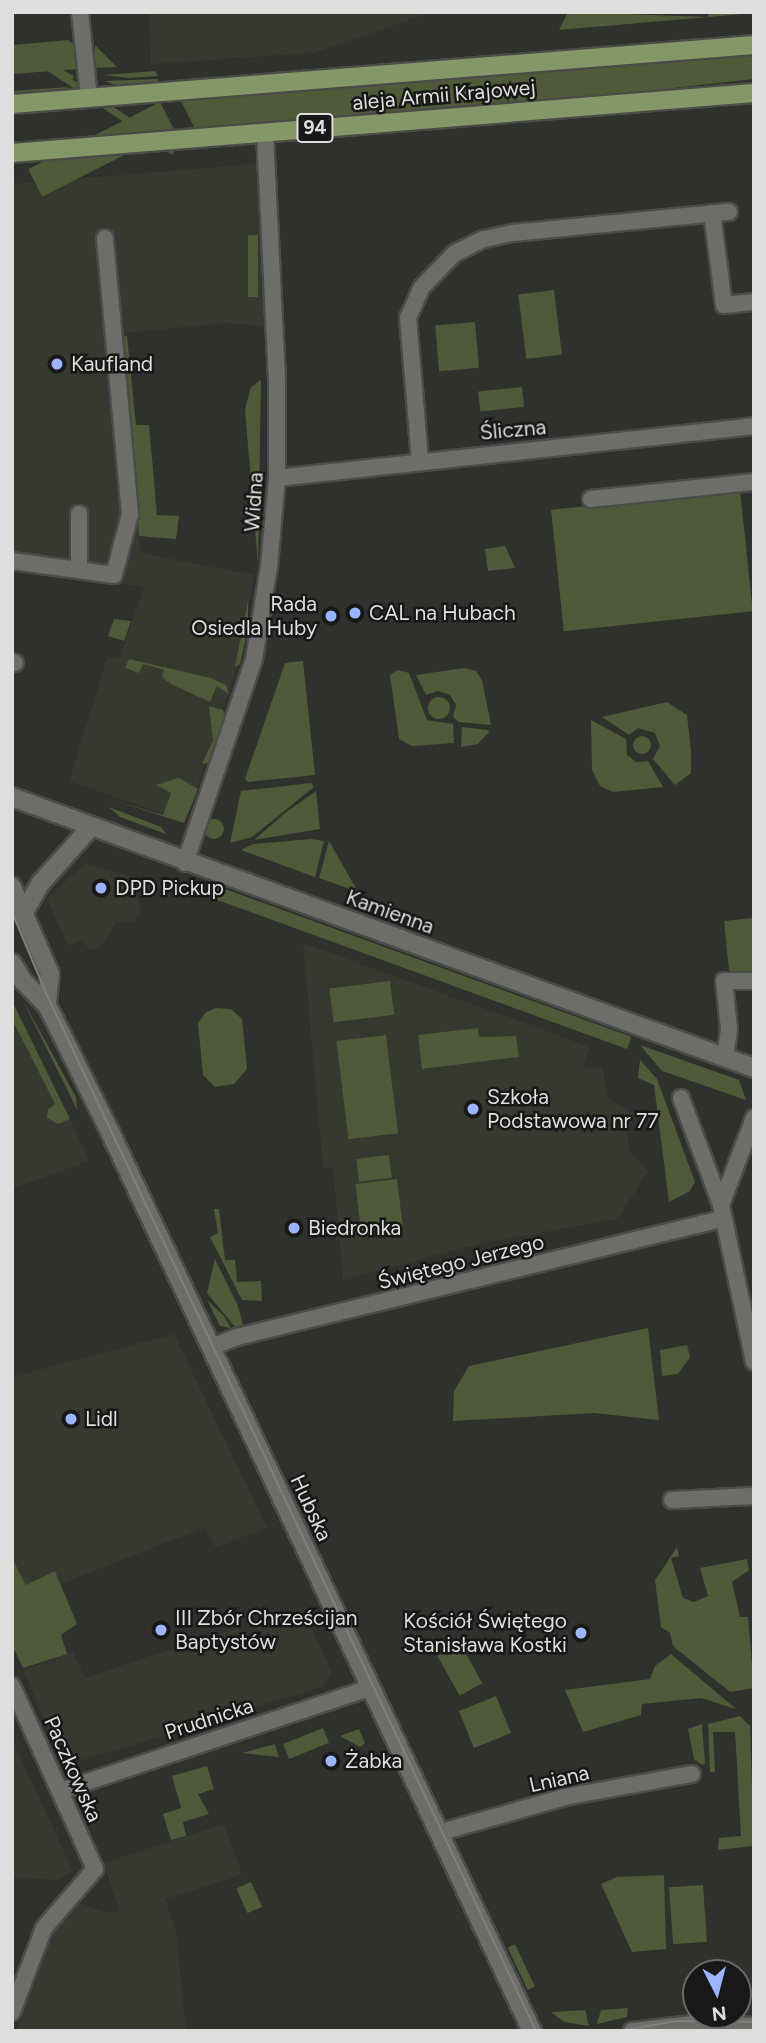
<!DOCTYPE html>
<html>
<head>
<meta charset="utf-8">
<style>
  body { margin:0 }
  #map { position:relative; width:766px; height:2043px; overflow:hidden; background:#2f312d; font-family:Figtree,sans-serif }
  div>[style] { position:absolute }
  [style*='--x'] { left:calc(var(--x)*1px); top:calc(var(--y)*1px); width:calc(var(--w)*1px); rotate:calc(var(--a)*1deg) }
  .built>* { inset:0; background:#35392f }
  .green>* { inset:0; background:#4e5a38; transform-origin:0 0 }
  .round { border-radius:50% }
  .roads { filter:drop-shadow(2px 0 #4b4c49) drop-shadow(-2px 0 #4b4c49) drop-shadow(0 2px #4b4c49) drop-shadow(0 -2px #4b4c49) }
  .street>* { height:16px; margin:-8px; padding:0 8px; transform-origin:8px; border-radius:8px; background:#6c6e69 }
  .secondary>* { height:18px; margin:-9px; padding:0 9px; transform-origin:9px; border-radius:9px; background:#6c6e69 }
  .primary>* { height:18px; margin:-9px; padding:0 9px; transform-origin:9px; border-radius:9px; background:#869767 }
  .tram>* { height:2px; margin:-1px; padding:0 1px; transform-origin:1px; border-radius:1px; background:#7f817d }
  .dots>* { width:19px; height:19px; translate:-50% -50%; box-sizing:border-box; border:4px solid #181817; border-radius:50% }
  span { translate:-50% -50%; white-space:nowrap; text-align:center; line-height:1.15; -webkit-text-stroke:5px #181817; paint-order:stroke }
  .shield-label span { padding:2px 5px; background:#181817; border:2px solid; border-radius:5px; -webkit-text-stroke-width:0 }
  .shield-label { font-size:19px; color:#dedfdc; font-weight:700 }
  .street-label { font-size:21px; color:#dedfdc }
  .poi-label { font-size:21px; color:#dedfdc }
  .left { translate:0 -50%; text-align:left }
  .right { translate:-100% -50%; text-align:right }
  .frame { position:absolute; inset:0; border:14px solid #dedfdc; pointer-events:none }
  .north { position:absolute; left:682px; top:1959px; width:70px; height:70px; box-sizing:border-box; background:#181817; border:2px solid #676866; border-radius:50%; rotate:174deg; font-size:19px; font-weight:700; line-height:28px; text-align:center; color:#dedfdc }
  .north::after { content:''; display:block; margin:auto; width:24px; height:32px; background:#9cb4fd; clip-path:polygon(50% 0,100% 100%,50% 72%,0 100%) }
</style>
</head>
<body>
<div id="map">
  <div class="built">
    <i style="clip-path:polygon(149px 12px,433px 12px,312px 53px,151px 64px)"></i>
    <i style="clip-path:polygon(255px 164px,264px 233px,265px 326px,223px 323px,121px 333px,141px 553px,254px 575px,235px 672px,189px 813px,181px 820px,69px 781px,107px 659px,120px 656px,144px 587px,12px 568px,12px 184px)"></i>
    <i style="clip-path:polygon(85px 863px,133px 877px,141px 912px,133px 921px,116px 922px,101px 947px,91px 950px,80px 940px,68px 946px,47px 899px)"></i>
    <i style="clip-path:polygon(303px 943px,590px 1047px,583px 1068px,603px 1067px,607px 1098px,636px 1115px,627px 1130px,629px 1149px,648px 1172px,617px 1219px,483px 1243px,343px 1280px,333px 1167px,323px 1168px)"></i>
    <i style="clip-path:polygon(12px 1001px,90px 1161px,12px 1188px)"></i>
    <i style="clip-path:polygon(174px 1334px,267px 1528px,215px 1547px,205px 1527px,61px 1584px,55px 1571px,26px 1585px,12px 1558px,12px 1377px)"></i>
    <i style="clip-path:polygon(302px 1608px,332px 1672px,322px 1687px,76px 1762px,62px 1760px,23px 1670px,73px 1652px,85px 1678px,237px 1628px,241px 1635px)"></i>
    <i style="clip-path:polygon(12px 1739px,73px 1871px,56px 1880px,12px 1877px)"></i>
    <i style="clip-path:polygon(224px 1824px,242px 1874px,165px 1899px,176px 1930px,186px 2031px,17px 2031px,52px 1929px,77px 1903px,104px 1912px,120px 1911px,103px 1863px)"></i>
  </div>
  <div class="green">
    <i style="clip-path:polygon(568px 12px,708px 17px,709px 12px,754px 13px,709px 17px,559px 30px)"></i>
    <i style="clip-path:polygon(68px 40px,76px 46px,80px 69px,12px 74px,12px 45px)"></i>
    <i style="clip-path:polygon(95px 45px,117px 67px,94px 68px)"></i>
    <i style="clip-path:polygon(754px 54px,754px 79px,548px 102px,195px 129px,181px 101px)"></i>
    <i style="clip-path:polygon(155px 71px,158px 76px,128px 78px,103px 75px)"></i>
    <i style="left:74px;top:76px;width:7px;height:62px;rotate:117deg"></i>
    <i style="clip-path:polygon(158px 79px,159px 84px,120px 87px,105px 81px)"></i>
    <i style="clip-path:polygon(69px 87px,58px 92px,12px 96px,12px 91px)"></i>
    <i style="left:160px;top:102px;width:31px;height:148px;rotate:63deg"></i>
    <i style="left:176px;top:149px;width:7px;height:165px;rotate:124deg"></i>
    <i style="left:248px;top:235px;width:10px;height:62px"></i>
    <i style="left:554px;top:290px;width:65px;height:36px;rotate:83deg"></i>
    <i style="left:475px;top:322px;width:46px;height:40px;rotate:85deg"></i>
    <i style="clip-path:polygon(127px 336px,136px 425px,149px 425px,157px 515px,179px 516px,176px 539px,139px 536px,123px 337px)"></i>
    <i style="clip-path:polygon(261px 380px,258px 565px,245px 409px,251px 387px)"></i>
    <i style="left:522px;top:387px;width:20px;height:44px;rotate:84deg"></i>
    <i style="left:740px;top:490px;width:122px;height:190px;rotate:84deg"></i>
    <i style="clip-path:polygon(505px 546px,515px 568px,488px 571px,485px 549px)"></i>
    <i style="clip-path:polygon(248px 600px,248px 629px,240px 664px,235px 667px)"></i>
    <i style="clip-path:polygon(114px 619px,131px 621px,124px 641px,108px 636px)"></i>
    <i style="clip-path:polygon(129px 659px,211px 678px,226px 685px,229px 694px,217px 686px,210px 702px,171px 684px,162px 677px,164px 670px,143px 664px,139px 673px,125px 668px)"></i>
    <i style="clip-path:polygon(303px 661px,315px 775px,248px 782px,245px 779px,285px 663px)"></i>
    <i style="clip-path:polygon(465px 668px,476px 671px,482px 680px,491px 725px,459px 722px,453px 717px,456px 705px,450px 695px,438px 691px,426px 695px,416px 675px)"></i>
    <i style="clip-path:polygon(398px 670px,409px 673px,427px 720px,453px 724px,454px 743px,412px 746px,399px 739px,390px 675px)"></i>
    <i class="round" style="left:428px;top:697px;width:22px;height:22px"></i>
    <i style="clip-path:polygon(667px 702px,687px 715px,691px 751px,691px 773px,675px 785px,653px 759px,660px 746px,655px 733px,638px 728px,629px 735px,602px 717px)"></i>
    <i style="clip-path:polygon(209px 706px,223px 710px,225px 716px,209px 763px,202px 764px,213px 740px)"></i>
    <i style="clip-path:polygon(591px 720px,626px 739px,627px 755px,636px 762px,648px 761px,663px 787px,613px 792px,600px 786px,592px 770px)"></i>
    <i style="clip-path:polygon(462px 727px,488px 730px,489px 732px,478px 744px,461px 747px)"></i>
    <i class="round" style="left:633px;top:736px;width:18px;height:18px"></i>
    <i style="clip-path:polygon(179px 778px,198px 789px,184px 823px,110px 799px,163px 815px,171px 793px,156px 785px)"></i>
    <i style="clip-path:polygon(311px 783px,314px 787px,252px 837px,230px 843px,241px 791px)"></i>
    <i style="clip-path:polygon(316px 791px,320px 829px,254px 840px,285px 813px)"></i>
    <i style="clip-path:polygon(109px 807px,161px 827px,166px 834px,120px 817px)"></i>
    <i class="round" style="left:204px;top:819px;width:20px;height:20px"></i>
    <i style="clip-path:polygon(311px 839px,324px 841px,315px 877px,241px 850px,253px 844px)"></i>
    <i style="clip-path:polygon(329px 841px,358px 892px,319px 878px)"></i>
    <i style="left:217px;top:886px;width:441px;height:13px;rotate:20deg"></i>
    <i style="clip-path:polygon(754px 918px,754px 975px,734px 975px,729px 970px,724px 921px)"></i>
    <i style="left:390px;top:981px;width:34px;height:61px;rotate:83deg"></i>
    <i style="clip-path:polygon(21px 997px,76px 1097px,77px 1110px,64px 1083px)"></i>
    <i style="clip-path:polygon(12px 1001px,70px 1119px,58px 1124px,47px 1118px,48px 1109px,55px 1104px,12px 1019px)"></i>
    <i style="clip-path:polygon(216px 1008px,231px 1009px,242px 1019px,247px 1069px,234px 1084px,215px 1087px,203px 1075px,198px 1023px,206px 1012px)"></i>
    <i style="clip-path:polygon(478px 1028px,479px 1037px,516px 1036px,519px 1057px,422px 1069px,418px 1035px)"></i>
    <i style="left:386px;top:1035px;width:99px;height:50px;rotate:83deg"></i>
    <i style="clip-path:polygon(640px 1045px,739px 1080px,746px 1100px,662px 1071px)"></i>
    <i style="clip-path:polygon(640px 1060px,657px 1079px,695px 1182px,690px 1191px,669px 1202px,654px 1085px,638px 1078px)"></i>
    <i style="left:389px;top:1155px;width:23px;height:33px;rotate:83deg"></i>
    <i style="left:397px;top:1179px;width:48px;height:42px;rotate:83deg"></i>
    <i style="clip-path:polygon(214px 1209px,219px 1209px,225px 1260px,235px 1260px,237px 1282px,261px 1281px,262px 1301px,242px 1300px,210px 1237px,218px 1233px)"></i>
    <i style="clip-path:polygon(215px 1259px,238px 1306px,243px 1325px,235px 1327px,207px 1293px)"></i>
    <i style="clip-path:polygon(207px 1300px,224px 1316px,231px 1328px,220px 1326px)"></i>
    <i style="clip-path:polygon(648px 1328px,659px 1420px,594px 1413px,453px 1421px,454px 1391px,469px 1366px)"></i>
    <i style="clip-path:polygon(687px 1345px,690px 1357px,678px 1374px,662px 1376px,660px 1350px)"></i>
    <i style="clip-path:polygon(677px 1547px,679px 1556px,671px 1558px,683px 1598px,694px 1602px,708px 1596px,700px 1568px,747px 1559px,749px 1570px,732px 1582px,740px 1617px,748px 1617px,754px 1688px,730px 1692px,673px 1646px,670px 1633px,661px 1627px,655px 1580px)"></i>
    <i style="clip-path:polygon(12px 1558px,26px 1585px,55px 1571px,77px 1624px,61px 1635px,67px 1654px,23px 1668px,12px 1645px)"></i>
    <i style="left:460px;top:1643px;width:46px;height:26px;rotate:61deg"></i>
    <i style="clip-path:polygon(671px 1654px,736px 1709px,701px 1698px,642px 1704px,641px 1715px,583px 1732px,565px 1690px,650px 1679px,655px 1666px)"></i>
    <i style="left:496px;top:1696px;width:40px;height:40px;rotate:68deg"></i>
    <i style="clip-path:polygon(740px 1716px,750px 1726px,754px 1846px,718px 1850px,719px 1838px,741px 1836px,735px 1732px,713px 1732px,715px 1772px,710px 1772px,708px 1724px)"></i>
    <i style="clip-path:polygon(702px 1724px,705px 1764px,702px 1765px,694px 1759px,688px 1729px)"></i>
    <i style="left:323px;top:1728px;width:16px;height:43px;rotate:68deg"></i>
    <i style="clip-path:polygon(359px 1729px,365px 1743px,360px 1747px,340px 1736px)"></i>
    <i style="clip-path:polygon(275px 1744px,279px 1757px,242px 1753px)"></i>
    <i style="clip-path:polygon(207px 1766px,214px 1789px,198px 1794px,209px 1814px,183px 1822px,186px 1836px,171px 1840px,163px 1814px,181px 1808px,172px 1776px)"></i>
    <i style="clip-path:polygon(664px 1875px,666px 1949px,632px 1952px,601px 1884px,617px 1877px)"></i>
    <i style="left:251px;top:1882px;width:27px;height:16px;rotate:66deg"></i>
    <i style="left:703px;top:1885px;width:57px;height:34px;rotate:86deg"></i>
    <i style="left:515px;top:1944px;width:47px;height:8px;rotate:65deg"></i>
    <i style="clip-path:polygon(628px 2008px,627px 2017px,597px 2024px,601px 2010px)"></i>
    <i style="clip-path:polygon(585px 2010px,589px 2026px,564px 2022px,551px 2012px)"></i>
  </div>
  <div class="roads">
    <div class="street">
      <i style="--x:80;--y:12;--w:86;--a:84"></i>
      <i style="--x:712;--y:213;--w:93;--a:82.6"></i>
      <i style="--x:724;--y:305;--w:30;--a:-6"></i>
      <i style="--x:420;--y:460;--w:143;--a:-94.8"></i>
      <i style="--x:408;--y:318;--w:34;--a:-66"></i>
      <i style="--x:422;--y:287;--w:47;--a:-45.9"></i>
      <i style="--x:455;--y:253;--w:32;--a:-26"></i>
      <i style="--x:484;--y:239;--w:30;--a:-12"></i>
      <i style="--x:513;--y:233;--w:217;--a:-5.6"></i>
      <i style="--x:277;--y:478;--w:480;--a:-6.2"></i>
      <i style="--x:591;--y:499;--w:164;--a:-6"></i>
      <i style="--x:79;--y:514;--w:55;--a:90"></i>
      <i style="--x:12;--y:561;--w:103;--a:7.8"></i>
      <i style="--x:114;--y:575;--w:63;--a:-75.3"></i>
      <i style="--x:130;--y:514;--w:277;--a:-95.2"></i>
      <i style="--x:12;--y:662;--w:3;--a:18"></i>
      <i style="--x:185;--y:863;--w:215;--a:-71.3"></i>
      <i style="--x:254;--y:659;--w:94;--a:-80.8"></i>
      <i style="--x:269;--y:566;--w:88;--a:-84.8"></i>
      <i style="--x:277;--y:478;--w:98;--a:-90"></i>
      <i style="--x:277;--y:380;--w:248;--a:-92.8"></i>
      <i style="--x:725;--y:1058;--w:29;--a:-82"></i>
      <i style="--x:729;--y:1029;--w:48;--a:-95.9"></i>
      <i style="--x:724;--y:981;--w:30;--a:0"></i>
      <i style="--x:681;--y:1098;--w:114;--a:69.5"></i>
      <i style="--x:754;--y:1118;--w:93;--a:110.8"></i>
      <i style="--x:721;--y:1205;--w:160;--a:78.1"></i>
      <i style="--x:211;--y:1347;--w:28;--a:-21"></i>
      <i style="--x:237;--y:1337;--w:499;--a:-13.7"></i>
      <i style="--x:672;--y:1500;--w:82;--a:-2.8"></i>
      <i style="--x:12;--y:1686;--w:201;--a:65.6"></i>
      <i style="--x:95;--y:1869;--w:78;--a:130.8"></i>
      <i style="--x:44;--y:1928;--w:90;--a:110.9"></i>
      <i style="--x:60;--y:1791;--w:327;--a:-18.4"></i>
      <i style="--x:438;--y:1833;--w:132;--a:-15.8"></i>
      <i style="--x:565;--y:1797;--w:129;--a:-10.3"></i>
      <i style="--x:632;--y:2031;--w:69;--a:-6.6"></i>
      <i style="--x:701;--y:2023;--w:53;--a:3.2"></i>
    </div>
    <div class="secondary">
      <i style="--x:12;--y:797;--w:790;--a:20.06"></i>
      <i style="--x:12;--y:887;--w:95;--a:66.4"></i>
      <i style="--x:50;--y:974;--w:31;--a:96"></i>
      <i style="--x:24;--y:912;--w:32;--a:-60"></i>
      <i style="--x:40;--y:884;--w:75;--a:-48.2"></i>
      <i style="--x:12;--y:963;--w:21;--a:59"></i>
      <i style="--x:23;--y:981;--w:34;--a:45"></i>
      <i style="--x:47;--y:1005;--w:144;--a:63.6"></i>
      <i style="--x:111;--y:1134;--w:991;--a:64.86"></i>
    </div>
    <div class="primary">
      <i style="--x:12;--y:104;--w:744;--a:-4.55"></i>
      <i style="--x:12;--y:153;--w:744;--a:-4.62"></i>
    </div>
  </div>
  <div class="tram">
    <i style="--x:12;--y:912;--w:88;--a:67.2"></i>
    <i style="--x:46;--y:993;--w:1148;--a:64.73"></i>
    <i style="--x:619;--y:2031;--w:58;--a:-10"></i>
    <i style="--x:676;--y:2021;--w:78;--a:0.7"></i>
  </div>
  <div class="dots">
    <i style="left:57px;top:364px;background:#9cb4fd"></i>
    <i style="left:355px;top:613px;background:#9cb4fd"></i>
    <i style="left:331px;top:616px;background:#9cb4fd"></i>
    <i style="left:101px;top:888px;background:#9cb4fd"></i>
    <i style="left:473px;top:1109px;background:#9cb4fd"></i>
    <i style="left:294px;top:1228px;background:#9cb4fd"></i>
    <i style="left:71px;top:1419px;background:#9cb4fd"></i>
    <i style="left:161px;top:1630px;background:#9cb4fd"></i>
    <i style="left:581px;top:1633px;background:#9cb4fd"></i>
    <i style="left:331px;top:1761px;background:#9cb4fd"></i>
  </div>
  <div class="shield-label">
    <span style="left:315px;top:128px">94</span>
  </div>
  <div class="street-label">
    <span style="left:444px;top:95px;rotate:-5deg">aleja Armii Krajowej</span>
    <span style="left:513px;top:430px;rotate:-5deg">Śliczna</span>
    <span style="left:254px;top:502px;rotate:-86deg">Widna</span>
    <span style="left:390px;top:912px;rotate:20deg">Kamienna</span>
    <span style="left:461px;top:1262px;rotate:-14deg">Świętego Jerzego</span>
    <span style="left:311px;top:1508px;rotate:65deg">Hubska</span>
    <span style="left:209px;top:1719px;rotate:-18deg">Prudnicka</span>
    <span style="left:73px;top:1769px;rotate:66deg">Paczkowska</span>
    <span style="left:559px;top:1779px;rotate:-13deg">Lniana</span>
  </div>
  <div class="poi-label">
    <span class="left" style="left:71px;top:364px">Kaufland</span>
    <span class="right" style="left:317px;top:616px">Rada<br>Osiedla Huby</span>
    <span class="left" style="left:369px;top:613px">CAL na Hubach</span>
    <span class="left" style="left:115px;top:888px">DPD Pickup</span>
    <span class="left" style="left:487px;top:1109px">Szkoła<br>Podstawowa nr 77</span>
    <span class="left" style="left:308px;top:1228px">Biedronka</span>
    <span class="left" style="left:85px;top:1419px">Lidl</span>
    <span class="left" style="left:175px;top:1630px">III Zbór Chrześcijan<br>Baptystów</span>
    <span class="right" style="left:567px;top:1633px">Kościół Świętego<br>Stanisława Kostki</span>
    <span class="left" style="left:345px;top:1761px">Żabka</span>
  </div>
  <div class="frame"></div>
  <div class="north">N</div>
</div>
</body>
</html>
